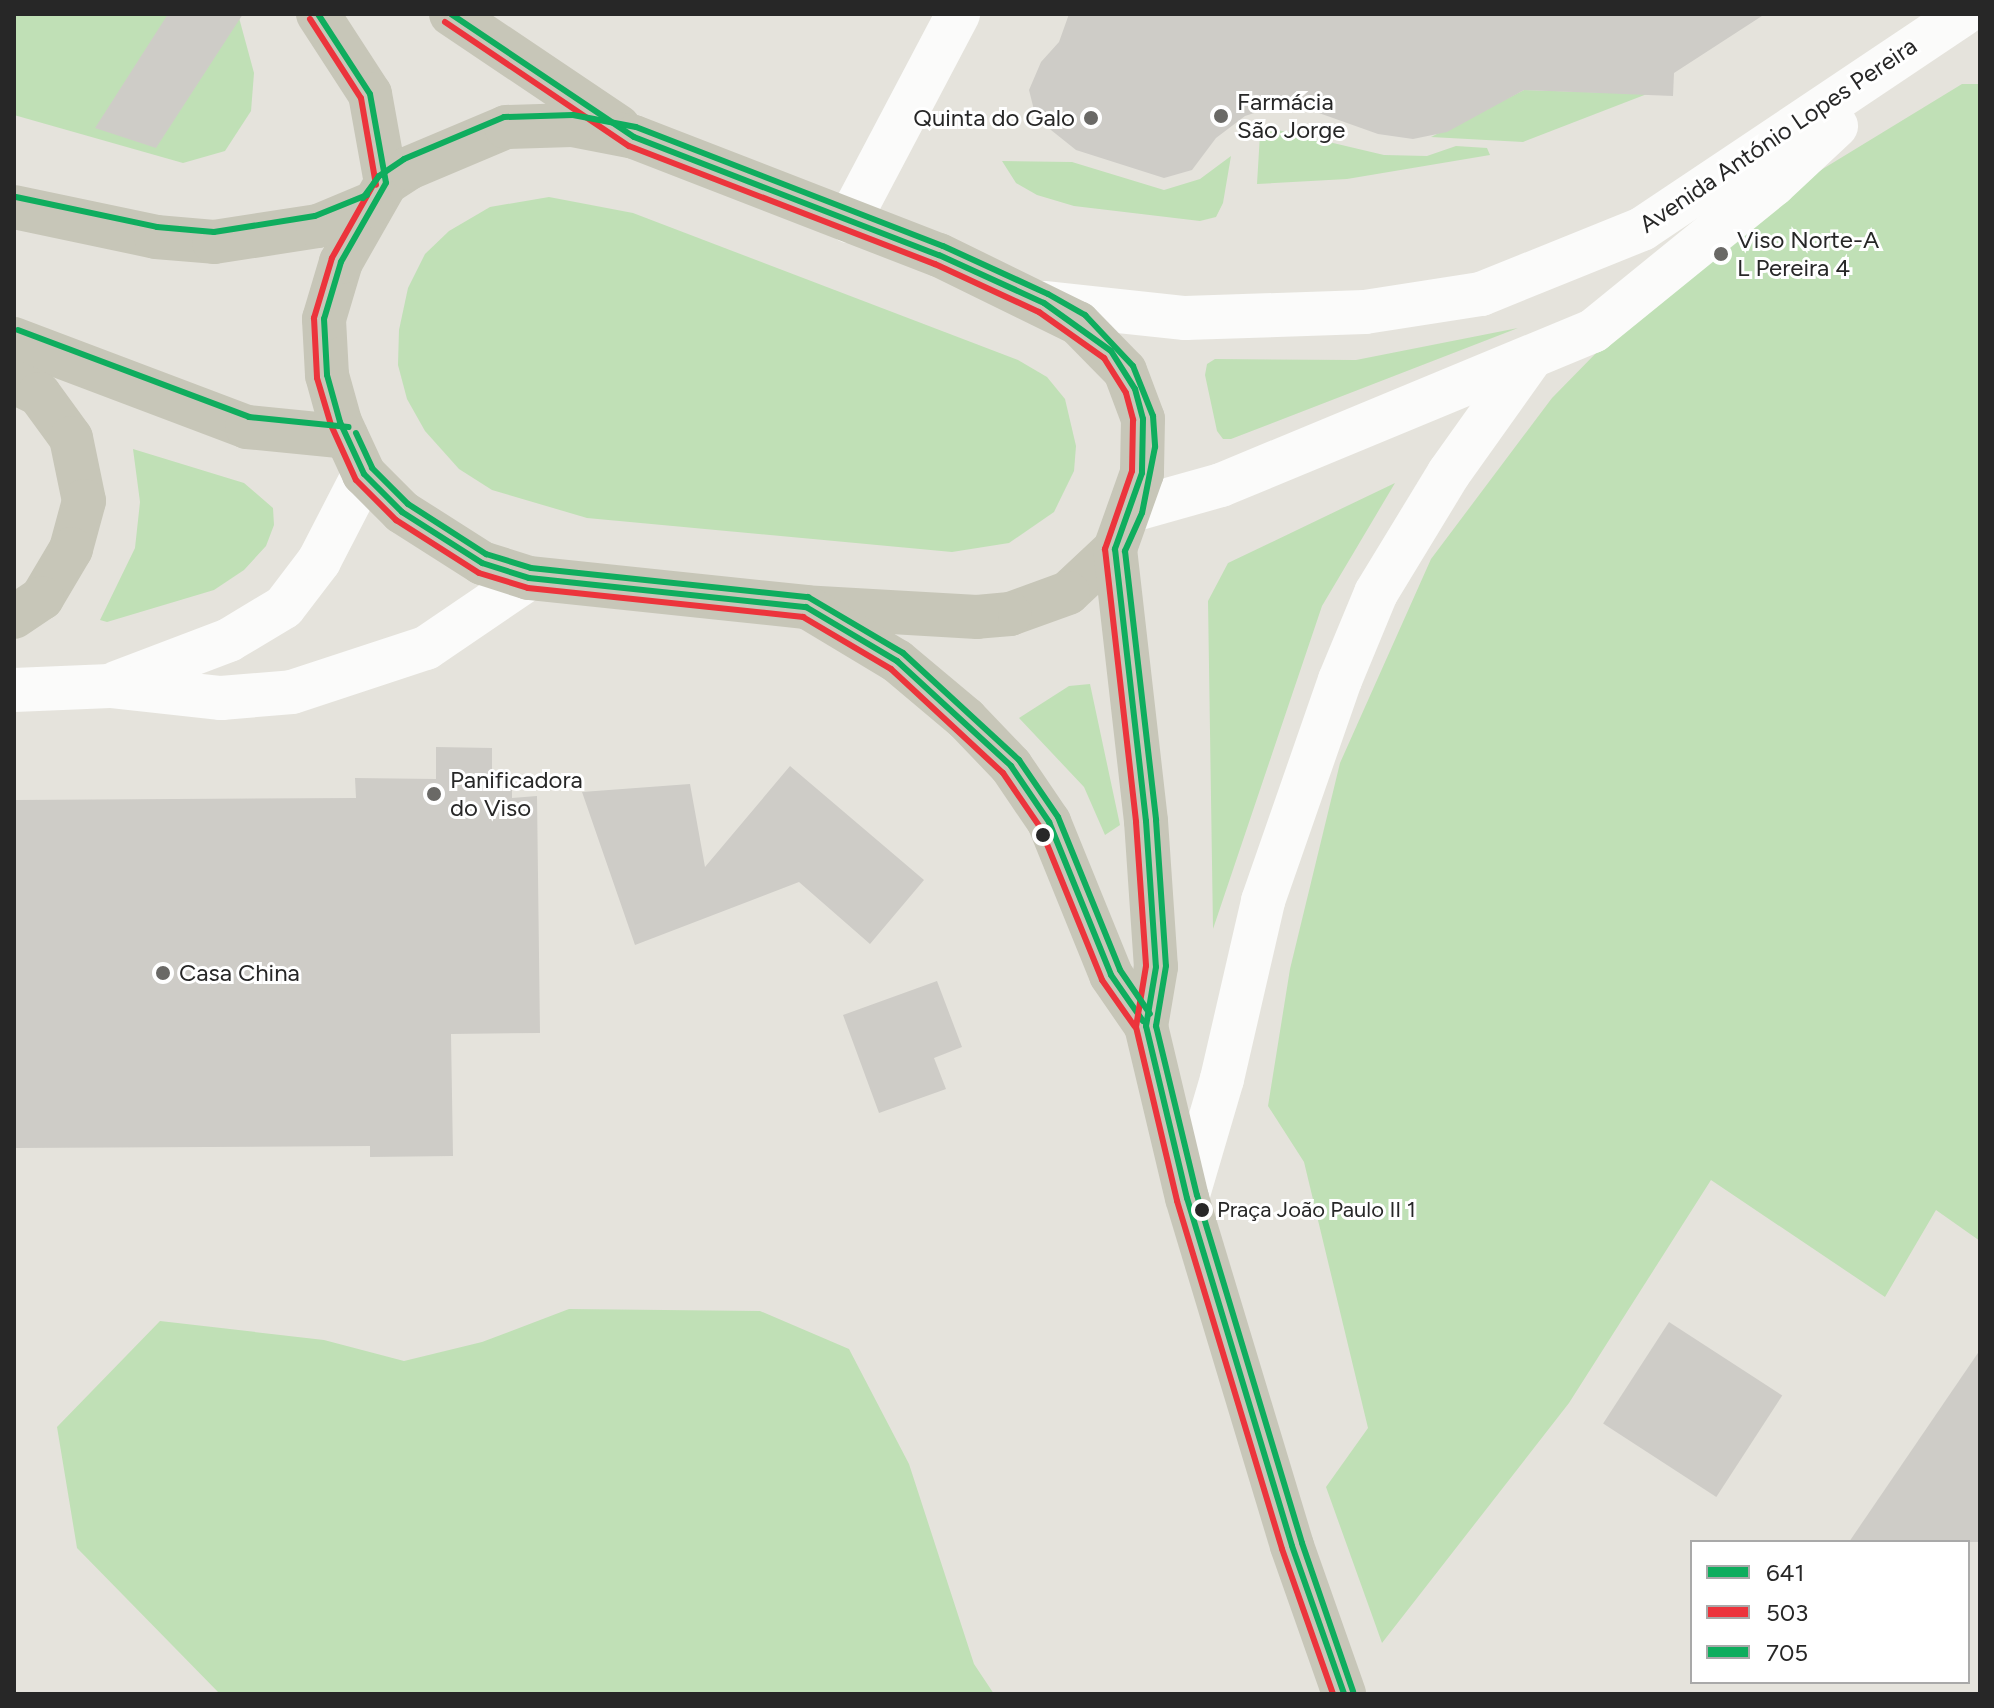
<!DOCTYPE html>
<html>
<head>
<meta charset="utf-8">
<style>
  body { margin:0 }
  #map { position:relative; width:1994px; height:1708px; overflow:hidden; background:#e5e3dc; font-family:Figtree,sans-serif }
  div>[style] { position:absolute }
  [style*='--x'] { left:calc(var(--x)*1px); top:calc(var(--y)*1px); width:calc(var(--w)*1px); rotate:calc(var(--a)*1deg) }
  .green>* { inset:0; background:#c0e0b6 }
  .building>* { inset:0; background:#ceccc7; transform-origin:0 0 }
  .minor>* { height:44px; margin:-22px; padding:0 22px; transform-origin:22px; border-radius:22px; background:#fbfbfa }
  .tertiary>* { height:44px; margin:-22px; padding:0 22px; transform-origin:22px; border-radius:22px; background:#fbfbfa }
  .primary>* { height:44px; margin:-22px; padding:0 22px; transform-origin:22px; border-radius:22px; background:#c7c6b8 }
  .bus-1>* { height:6px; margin:-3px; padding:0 3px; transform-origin:3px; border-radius:3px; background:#0fad5e }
  .bus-2>* { height:6px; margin:-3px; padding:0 3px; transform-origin:3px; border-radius:3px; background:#ec343c }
  .bus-3>* { height:6px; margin:-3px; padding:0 3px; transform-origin:3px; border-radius:3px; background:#0fad5e }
  .dots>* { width:22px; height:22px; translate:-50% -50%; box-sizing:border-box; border:4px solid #fff; border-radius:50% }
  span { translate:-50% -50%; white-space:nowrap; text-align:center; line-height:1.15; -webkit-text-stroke:6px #fff; paint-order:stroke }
  .bus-label { font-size:22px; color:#272727 }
  .left { translate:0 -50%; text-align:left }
  .poi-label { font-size:24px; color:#272727 }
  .right { translate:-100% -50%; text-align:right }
  .street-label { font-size:24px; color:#272727 }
  .frame { position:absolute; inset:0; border:16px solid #272727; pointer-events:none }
  .legend { position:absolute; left:1690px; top:1540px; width:280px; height:144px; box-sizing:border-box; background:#fff; border:2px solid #a9a9a9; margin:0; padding:10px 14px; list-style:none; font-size:24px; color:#272727 }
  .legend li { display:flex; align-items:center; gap:16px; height:40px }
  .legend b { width:40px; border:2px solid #a9a9a9 }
</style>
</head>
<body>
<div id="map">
  <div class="green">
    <i style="clip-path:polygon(14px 14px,238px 14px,254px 73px,251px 111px,225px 151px,183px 163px,14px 115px)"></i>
    <i style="clip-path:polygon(1962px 84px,1980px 84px,1980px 1241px,1936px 1210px,1885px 1297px,1711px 1180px,1569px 1403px,1382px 1643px,1326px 1487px,1368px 1428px,1304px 1162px,1268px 1106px,1290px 969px,1340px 763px,1431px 559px,1552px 398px,1648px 300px,1762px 206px)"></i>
    <i style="clip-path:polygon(1524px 90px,1647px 94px,1523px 142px,1431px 137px)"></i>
    <i style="clip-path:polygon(1278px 130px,1384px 155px,1427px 156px,1456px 146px,1487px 148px,1490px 155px,1347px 179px,1257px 184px,1260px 134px)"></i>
    <i style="clip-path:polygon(1231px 156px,1223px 203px,1216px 217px,1200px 221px,1074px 206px,1037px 195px,1016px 183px,1002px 161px,1072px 162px,1164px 190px,1200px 179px)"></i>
    <i style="clip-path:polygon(549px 197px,633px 213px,1018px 360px,1047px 377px,1065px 399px,1076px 446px,1074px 471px,1054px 512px,1009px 543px,952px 552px,587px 518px,492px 490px,459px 469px,425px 431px,407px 399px,398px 365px,399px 330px,408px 288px,425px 254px,449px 231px,490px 207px)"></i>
    <i style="clip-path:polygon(1518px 328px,1231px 439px,1223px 439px,1217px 431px,1205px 375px,1207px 364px,1215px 359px,1356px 360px)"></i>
    <i style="clip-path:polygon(133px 449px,244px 483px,273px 508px,274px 525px,266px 546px,244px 570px,214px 590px,107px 622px,100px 620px,135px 548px,140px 502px)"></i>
    <i style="clip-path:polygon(1395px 483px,1322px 606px,1213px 929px,1208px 601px,1228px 563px)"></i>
    <i style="clip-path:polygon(1090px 684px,1120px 825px,1105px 835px,1084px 787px,1019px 718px,1069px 686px)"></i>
    <i style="clip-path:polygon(569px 1309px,760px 1311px,849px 1349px,909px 1464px,974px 1664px,994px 1694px,220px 1694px,77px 1548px,57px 1427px,160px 1321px,324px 1340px,404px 1361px,482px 1342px)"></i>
  </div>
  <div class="building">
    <i style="clip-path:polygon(168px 14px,243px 14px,156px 148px,95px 128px)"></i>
    <i style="clip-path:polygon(1069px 14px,1765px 14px,1674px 73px,1673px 96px,1524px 90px,1447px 132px,1413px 139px,1378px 134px,1288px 102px,1245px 116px,1216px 138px,1192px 170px,1164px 178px,1076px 150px,1036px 118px,1029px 90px,1041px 62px,1059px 42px)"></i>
    <i style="clip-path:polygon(436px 747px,492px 748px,492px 775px,512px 776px,512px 798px,537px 796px,540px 1033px,451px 1034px,453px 1156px,370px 1157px,370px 1146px,14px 1148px,14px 800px,356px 798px,355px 778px,436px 779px)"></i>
    <i style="clip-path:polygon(790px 766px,924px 880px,870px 944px,799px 882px,635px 945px,582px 792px,690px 784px,705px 867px)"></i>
    <i style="clip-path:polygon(937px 981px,962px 1047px,934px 1058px,946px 1089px,879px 1113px,843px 1015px)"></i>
    <i style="left:1669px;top:1322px;width:135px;height:121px;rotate:33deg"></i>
    <i style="clip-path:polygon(1980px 1350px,1980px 1542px,1849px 1542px)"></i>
  </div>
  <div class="minor">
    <i style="--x:849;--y:221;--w:234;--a:-62.2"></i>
  </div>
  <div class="tertiary">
    <i style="--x:1044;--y:303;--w:142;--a:6.1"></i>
    <i style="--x:1185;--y:318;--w:180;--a:-1.9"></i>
    <i style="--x:1365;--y:312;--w:117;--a:-8.8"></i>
    <i style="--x:1481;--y:294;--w:174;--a:-22"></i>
    <i style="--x:1642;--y:229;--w:386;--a:-33.8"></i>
    <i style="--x:1132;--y:510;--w:92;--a:-15.7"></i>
    <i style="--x:1221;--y:485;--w:403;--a:-22.5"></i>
    <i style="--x:1593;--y:331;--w:233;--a:-39.1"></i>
    <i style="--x:1774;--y:184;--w:85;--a:-43.1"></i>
    <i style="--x:116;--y:683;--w:121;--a:-20.8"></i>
    <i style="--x:229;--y:640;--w:64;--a:-31"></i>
    <i style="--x:284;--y:607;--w:58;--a:-52.7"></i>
    <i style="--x:319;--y:561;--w:98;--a:-62.7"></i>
    <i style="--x:14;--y:690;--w:96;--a:-2.4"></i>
    <i style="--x:110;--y:686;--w:112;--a:6.2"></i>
    <i style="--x:221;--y:698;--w:71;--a:-4.8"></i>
    <i style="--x:292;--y:692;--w:141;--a:-18.2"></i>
    <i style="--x:426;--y:648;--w:125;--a:-34.2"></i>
    <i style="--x:1187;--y:1198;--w:124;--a:-73.6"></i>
    <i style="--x:1222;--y:1079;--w:183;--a:-77"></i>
    <i style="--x:1263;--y:901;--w:234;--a:-70.8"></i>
    <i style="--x:1340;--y:680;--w:94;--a:-67.5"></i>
    <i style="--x:1376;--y:593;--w:140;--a:-58.7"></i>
    <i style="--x:1449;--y:473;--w:140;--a:-54.6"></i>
  </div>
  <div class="primary">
    <i style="--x:318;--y:14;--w:95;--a:57"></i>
    <i style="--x:370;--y:94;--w:90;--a:79.8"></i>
    <i style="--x:451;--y:14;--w:202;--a:33.9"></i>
    <i style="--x:572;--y:125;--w:63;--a:11"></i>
    <i style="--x:634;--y:137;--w:327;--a:21.2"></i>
    <i style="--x:939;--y:255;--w:155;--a:26.1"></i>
    <i style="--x:1078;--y:323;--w:67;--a:45.6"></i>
    <i style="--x:1125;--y:371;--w:51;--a:69.4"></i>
    <i style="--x:1143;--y:419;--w:54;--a:91.1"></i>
    <i style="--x:1142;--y:473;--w:81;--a:109.6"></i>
    <i style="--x:1115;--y:549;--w:64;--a:136.9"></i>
    <i style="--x:1068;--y:593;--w:62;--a:160.1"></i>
    <i style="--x:1010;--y:614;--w:33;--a:175"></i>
    <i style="--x:977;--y:617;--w:171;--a:-176.7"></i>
    <i style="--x:806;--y:607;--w:279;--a:-174"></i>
    <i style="--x:529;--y:578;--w:49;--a:-162.3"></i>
    <i style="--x:482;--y:563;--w:95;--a:-147.5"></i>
    <i style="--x:402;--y:512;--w:54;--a:-135"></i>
    <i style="--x:364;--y:474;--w:57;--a:-114.8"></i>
    <i style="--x:340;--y:422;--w:49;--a:-105.5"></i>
    <i style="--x:327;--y:375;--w:56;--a:-93.1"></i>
    <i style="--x:324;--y:319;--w:59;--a:-73.4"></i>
    <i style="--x:341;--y:262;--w:91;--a:-60.3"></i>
    <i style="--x:386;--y:183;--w:27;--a:-33"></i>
    <i style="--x:409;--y:168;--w:105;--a:-22.9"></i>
    <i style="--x:506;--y:127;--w:66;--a:-1.7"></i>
    <i style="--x:14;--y:207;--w:145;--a:11.9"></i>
    <i style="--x:156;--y:237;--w:58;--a:4.9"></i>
    <i style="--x:214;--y:242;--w:105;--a:-8.7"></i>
    <i style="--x:318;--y:226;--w:57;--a:-22.5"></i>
    <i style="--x:14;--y:339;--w:249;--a:20.7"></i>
    <i style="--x:247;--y:427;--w:100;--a:5.7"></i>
    <i style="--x:14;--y:382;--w:28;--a:26"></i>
    <i style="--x:39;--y:394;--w:54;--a:54"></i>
    <i style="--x:71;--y:438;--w:64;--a:78.3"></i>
    <i style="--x:84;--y:501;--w:50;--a:105.2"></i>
    <i style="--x:71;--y:549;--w:57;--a:120.6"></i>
    <i style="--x:42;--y:598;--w:34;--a:146"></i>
    <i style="--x:1115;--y:549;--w:274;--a:83.5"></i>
    <i style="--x:1146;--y:821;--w:146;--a:86.1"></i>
    <i style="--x:1156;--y:967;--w:60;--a:99.6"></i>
    <i style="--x:812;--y:610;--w:99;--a:31"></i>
    <i style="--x:897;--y:661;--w:90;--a:40"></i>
    <i style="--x:966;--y:719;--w:65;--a:46.2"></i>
    <i style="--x:1011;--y:766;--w:68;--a:55.8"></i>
    <i style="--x:1049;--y:822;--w:165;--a:67.9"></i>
    <i style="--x:1111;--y:975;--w:62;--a:55.5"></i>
    <i style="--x:1146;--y:1026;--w:177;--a:76.6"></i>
    <i style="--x:1187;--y:1198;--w:363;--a:73.2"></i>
    <i style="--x:1292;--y:1546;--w:157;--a:70.6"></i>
  </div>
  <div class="bus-1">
    <i style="--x:318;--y:14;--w:95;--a:57"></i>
    <i style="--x:370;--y:94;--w:90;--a:79.8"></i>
    <i style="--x:451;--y:14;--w:220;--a:33.9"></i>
    <i style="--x:634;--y:137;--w:327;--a:21.2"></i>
    <i style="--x:939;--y:255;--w:115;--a:24.6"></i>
    <i style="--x:1044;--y:303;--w:82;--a:35.6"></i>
    <i style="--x:1111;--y:351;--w:45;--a:57.7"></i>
    <i style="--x:1135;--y:389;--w:31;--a:75"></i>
    <i style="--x:1143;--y:419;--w:54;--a:91.1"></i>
    <i style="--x:1142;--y:473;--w:81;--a:109.6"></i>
    <i style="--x:1115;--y:549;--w:274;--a:83.5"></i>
    <i style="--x:1146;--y:821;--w:146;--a:86.1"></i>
    <i style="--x:1156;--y:967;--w:60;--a:99.6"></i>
    <i style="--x:1146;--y:1026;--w:177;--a:76.6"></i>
    <i style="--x:1187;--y:1198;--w:363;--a:73.2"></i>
    <i style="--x:1292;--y:1546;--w:157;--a:70.6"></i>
    <i style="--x:386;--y:183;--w:91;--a:119.7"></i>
    <i style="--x:341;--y:262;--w:59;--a:106.6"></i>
    <i style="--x:324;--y:319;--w:56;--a:86.9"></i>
    <i style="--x:327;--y:375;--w:49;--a:74.5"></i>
    <i style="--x:340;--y:422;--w:57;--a:65.2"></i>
    <i style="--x:364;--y:474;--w:54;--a:45"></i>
    <i style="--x:402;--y:512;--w:95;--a:32.5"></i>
    <i style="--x:482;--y:563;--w:49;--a:17.7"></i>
    <i style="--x:529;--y:578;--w:279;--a:6"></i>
    <i style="--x:806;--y:607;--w:106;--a:30.7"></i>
    <i style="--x:897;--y:661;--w:155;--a:42.6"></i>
    <i style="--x:1011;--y:766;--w:68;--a:55.8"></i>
    <i style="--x:1049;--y:822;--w:165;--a:67.9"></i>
    <i style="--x:1111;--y:975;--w:56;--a:55.2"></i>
  </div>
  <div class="bus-2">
    <i style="--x:310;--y:19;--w:94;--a:57.2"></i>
    <i style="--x:361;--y:98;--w:88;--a:80.2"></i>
    <i style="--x:445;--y:22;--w:222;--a:34"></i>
    <i style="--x:629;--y:146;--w:328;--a:21.1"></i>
    <i style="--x:935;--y:264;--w:115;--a:24.8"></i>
    <i style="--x:1039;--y:312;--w:80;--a:35.3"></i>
    <i style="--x:1104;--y:358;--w:41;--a:57.8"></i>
    <i style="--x:1126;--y:393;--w:28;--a:75"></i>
    <i style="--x:1133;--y:420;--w:51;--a:91.1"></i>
    <i style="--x:1132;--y:471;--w:83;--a:109.1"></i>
    <i style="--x:1105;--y:549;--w:275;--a:83.5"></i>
    <i style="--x:1136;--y:822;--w:144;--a:86"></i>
    <i style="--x:1146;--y:966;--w:62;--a:99.3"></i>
    <i style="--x:1136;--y:1027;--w:179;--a:76.7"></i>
    <i style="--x:1177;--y:1201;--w:363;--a:73.2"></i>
    <i style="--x:1282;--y:1549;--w:154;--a:70.6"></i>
    <i style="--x:377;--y:178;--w:92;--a:119.4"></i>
    <i style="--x:332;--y:258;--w:63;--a:106.7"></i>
    <i style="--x:314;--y:318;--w:60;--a:87.1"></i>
    <i style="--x:317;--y:378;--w:49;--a:73.4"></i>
    <i style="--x:331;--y:425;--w:60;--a:65.6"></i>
    <i style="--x:356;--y:480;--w:57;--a:45"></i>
    <i style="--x:396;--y:520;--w:98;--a:32.6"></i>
    <i style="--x:479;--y:573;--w:51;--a:17"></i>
    <i style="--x:528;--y:588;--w:277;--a:6"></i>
    <i style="--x:803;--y:617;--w:102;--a:30.6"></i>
    <i style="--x:891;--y:669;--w:153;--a:42.9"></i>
    <i style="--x:1003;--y:773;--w:65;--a:55.6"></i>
    <i style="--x:1040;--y:827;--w:165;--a:67.9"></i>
    <i style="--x:1102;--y:980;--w:57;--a:54.9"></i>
  </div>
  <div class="bus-3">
    <i style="--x:16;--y:197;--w:144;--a:12"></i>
    <i style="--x:157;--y:227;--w:57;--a:5"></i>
    <i style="--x:214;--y:232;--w:102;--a:-9"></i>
    <i style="--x:315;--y:216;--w:56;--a:-22"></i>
    <i style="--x:363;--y:198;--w:27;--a:-54"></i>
    <i style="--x:379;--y:176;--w:30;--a:-34"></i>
    <i style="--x:404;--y:159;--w:108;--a:-22.8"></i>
    <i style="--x:504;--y:117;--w:69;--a:-1.7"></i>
    <i style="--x:573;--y:115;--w:64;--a:10.8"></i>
    <i style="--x:636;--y:127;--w:329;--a:21.2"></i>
    <i style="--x:943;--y:246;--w:115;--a:24.6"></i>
    <i style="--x:1048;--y:294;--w:43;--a:29.6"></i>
    <i style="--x:1085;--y:315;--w:70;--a:46.7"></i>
    <i style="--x:1133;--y:366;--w:54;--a:68.2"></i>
    <i style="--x:1153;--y:416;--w:31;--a:86"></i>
    <i style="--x:1155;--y:447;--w:67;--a:101.1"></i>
    <i style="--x:1142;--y:513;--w:42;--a:114.1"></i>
    <i style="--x:1125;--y:551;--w:271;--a:83.4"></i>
    <i style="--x:1156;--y:820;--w:146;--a:86.1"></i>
    <i style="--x:1166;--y:966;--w:61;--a:99.5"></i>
    <i style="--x:1156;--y:1026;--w:174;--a:76.4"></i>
    <i style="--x:1197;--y:1195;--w:363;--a:73.2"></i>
    <i style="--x:1302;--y:1543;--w:157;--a:71"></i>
    <i style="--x:18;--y:330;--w:247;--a:20.6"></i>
    <i style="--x:249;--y:417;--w:100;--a:5.8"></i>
    <i style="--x:356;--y:433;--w:38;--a:65"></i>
    <i style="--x:372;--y:468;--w:51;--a:45"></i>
    <i style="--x:408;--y:504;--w:93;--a:32.7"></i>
    <i style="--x:486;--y:554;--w:47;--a:17.3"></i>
    <i style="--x:531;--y:568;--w:279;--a:6"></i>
    <i style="--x:808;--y:597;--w:110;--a:30.5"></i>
    <i style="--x:903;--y:653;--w:158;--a:42.7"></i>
    <i style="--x:1019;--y:760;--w:69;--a:55.6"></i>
    <i style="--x:1058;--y:817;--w:165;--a:67.9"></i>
    <i style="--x:1120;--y:970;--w:53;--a:55.7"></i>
  </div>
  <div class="dots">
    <i style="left:1221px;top:116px;background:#6a6966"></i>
    <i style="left:1091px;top:118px;background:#6a6966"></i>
    <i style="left:1721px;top:254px;background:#6a6966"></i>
    <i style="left:434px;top:794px;background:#6a6966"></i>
    <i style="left:1043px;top:835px;background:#272727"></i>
    <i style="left:163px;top:973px;background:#6a6966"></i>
    <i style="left:1202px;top:1210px;background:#272727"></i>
  </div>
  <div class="bus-label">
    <span class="left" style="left:1217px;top:1210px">Praça João Paulo II 1</span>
  </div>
  <div class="poi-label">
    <span class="left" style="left:1237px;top:116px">Farmácia<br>São Jorge</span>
    <span class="right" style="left:1075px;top:118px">Quinta do Galo</span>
    <span class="left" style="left:1737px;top:254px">Viso Norte-A<br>L Pereira 4</span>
    <span class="left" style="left:450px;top:794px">Panificadora<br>do Viso</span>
    <span class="left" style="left:179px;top:973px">Casa China</span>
  </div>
  <div class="street-label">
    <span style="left:1778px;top:135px;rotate:-34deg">Avenida António Lopes Pereira</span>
  </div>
  <div class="frame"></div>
  <ul class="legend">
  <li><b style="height:10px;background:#0fad5e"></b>641</li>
  <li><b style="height:10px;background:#ec343c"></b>503</li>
  <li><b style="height:10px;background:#0fad5e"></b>705</li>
  </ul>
</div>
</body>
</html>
